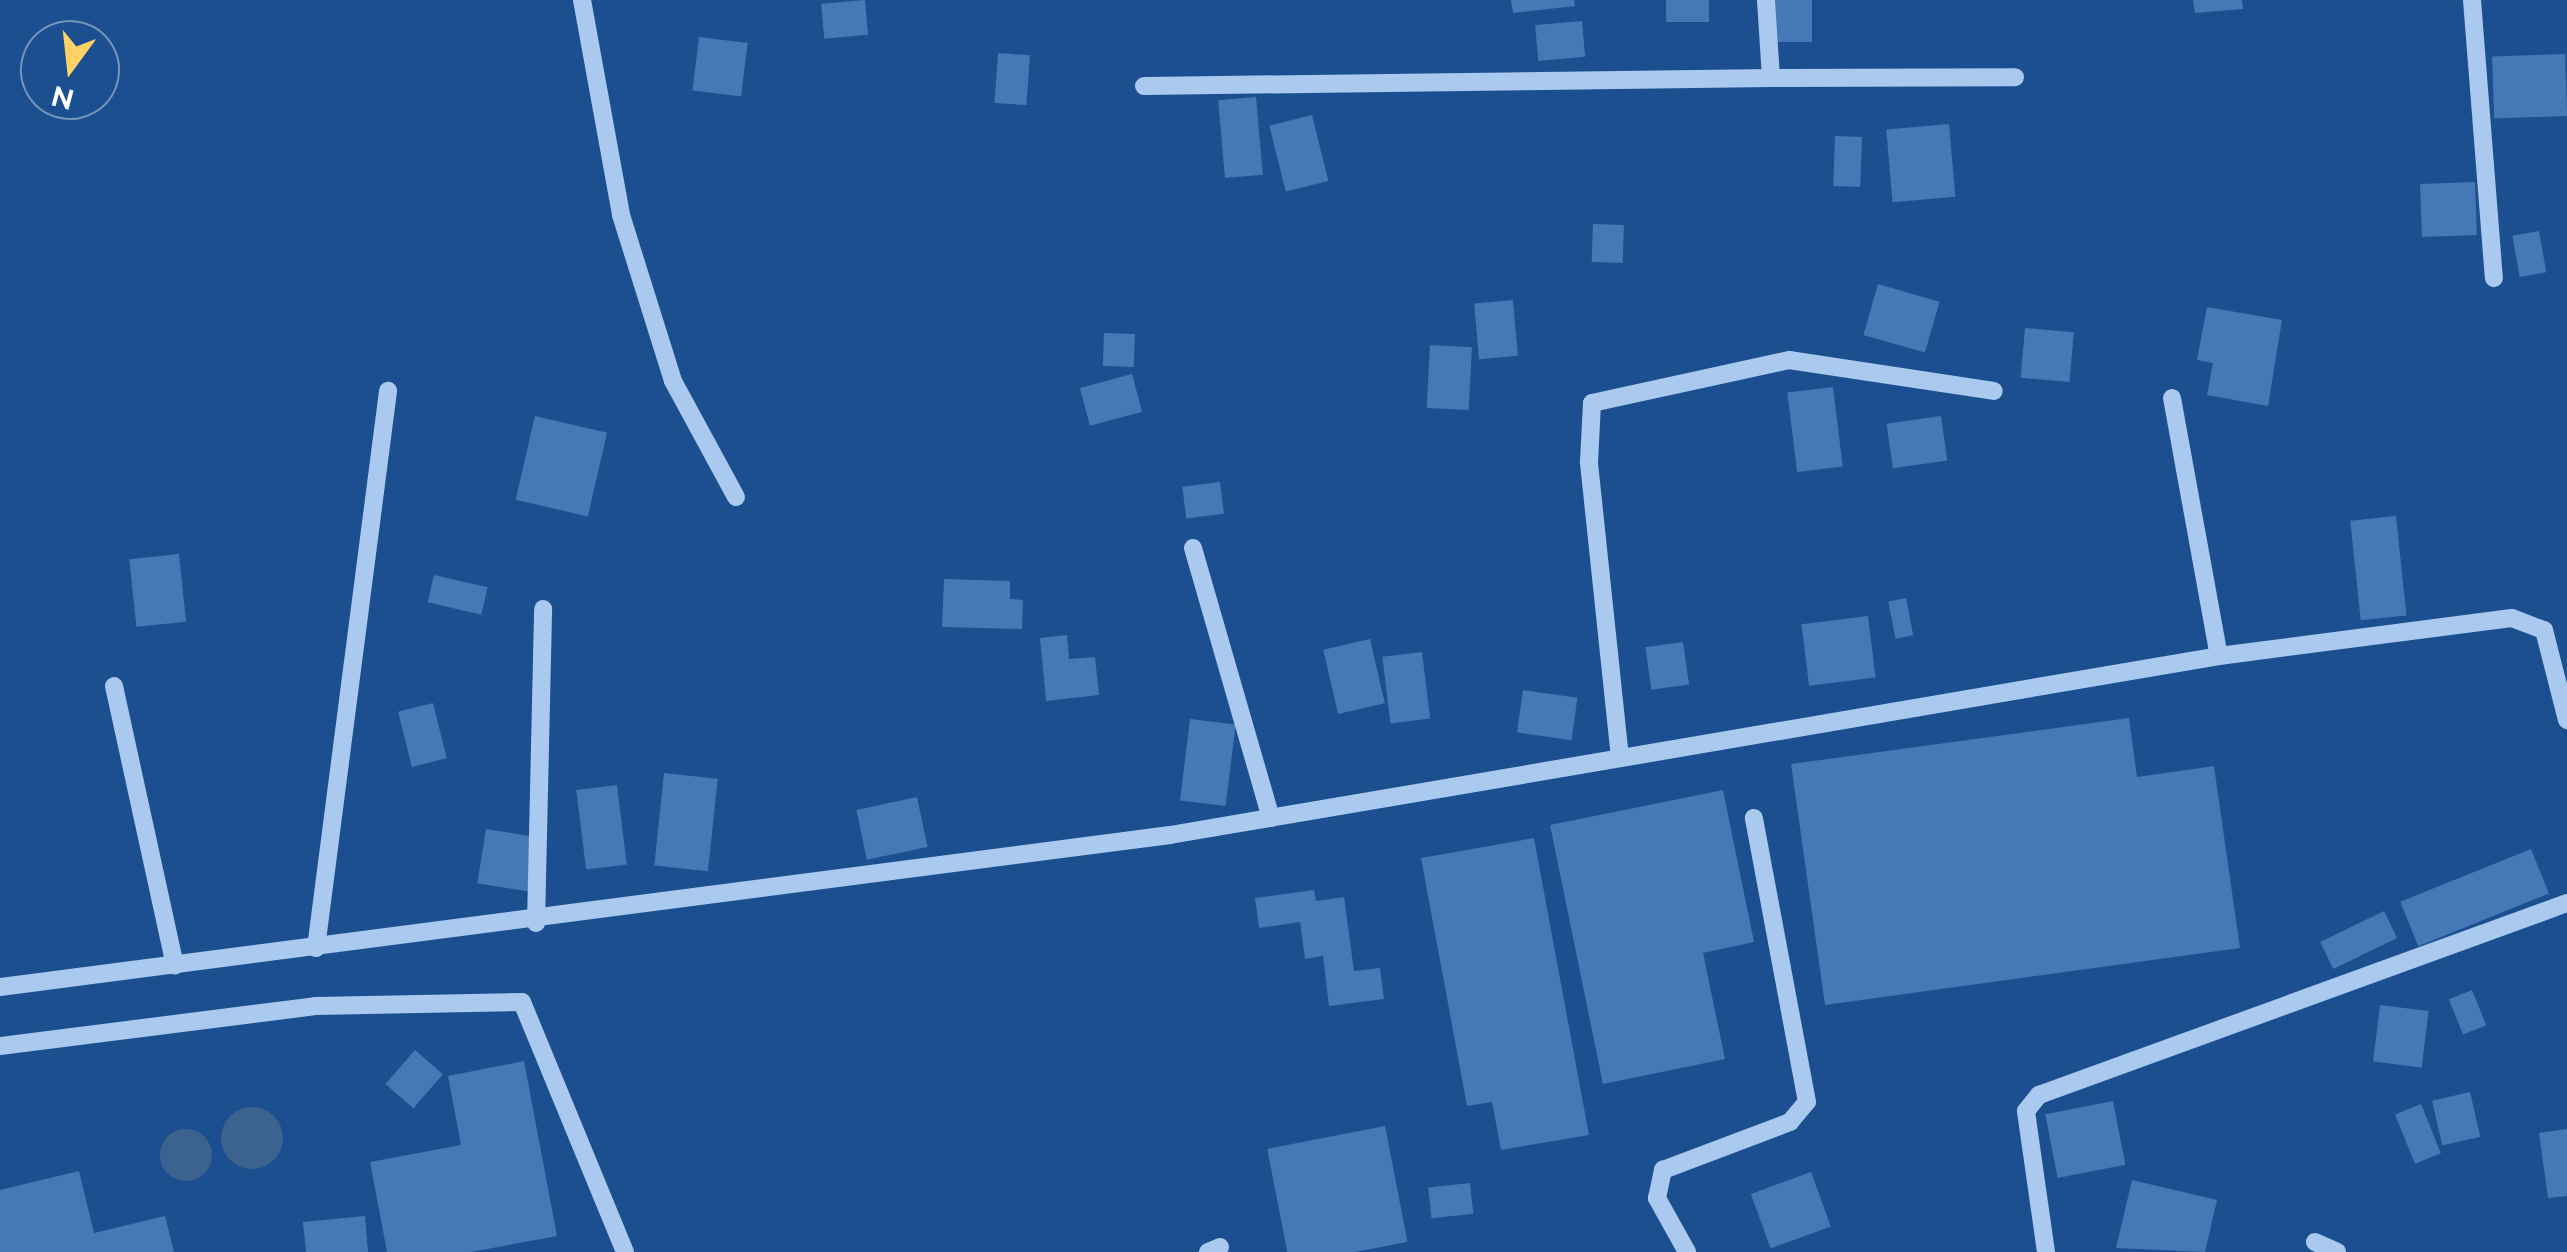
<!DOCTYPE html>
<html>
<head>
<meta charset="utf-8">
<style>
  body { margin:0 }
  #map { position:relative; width:2567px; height:1252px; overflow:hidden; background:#1b4f8f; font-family:Raleway,sans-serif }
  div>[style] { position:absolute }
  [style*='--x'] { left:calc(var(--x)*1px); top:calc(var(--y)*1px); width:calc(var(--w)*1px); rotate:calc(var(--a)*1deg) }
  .water>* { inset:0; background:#3c6290 }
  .round { border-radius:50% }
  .building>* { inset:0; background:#4478b7; transform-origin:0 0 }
  .minor>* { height:18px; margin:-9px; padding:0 9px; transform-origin:9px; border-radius:9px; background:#a9c9ee }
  span { translate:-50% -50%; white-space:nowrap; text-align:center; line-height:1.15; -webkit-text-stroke:8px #1b4f8f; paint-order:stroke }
  .north { position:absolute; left:20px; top:20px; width:100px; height:100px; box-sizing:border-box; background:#1b4f8f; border:2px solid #7695bc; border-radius:50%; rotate:195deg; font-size:28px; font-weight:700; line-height:40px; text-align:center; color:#fff }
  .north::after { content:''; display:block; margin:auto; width:35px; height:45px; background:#ffd166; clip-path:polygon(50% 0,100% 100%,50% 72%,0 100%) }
</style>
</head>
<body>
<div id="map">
  <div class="water">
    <i class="round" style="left:221px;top:1107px;width:62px;height:62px"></i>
    <i class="round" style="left:160px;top:1129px;width:52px;height:52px"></i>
  </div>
  <div class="building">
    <i style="left:865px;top:0;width:35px;height:44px;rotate:85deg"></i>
    <i style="clip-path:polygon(1511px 0,1574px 0,1575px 6px,1513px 13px)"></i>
    <i style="left:1666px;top:0;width:43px;height:22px"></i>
    <i style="left:1772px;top:0;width:40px;height:42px"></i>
    <i style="clip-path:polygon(2193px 0,2242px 0,2243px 9px,2195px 13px)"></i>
    <i style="left:1582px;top:21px;width:36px;height:47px;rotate:85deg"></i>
    <i style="left:699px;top:37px;width:49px;height:54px;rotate:7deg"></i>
    <i style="left:998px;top:53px;width:32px;height:50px;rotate:4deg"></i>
    <i style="left:2565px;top:54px;width:62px;height:73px;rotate:88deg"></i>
    <i style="left:1256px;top:97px;width:78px;height:38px;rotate:85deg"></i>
    <i style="left:1312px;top:115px;width:68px;height:44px;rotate:76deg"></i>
    <i style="left:1949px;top:124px;width:73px;height:63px;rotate:85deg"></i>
    <i style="left:1835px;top:136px;width:27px;height:50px;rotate:2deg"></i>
    <i style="left:2475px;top:182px;width:53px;height:55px;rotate:88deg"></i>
    <i style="left:1593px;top:224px;width:31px;height:38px;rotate:2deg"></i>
    <i style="left:2539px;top:231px;width:42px;height:27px;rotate:80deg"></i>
    <i style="left:1878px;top:284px;width:64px;height:53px;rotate:16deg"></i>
    <i style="left:1513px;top:300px;width:56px;height:39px;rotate:85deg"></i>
    <i style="clip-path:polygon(2207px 307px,2282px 320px,2268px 406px,2207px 395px,2213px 363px,2197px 360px)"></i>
    <i style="left:2025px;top:328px;width:49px;height:50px;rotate:5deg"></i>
    <i style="left:1104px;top:333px;width:31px;height:33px;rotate:2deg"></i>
    <i style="left:1430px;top:345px;width:42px;height:63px;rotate:3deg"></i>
    <i style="left:1132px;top:374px;width:39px;height:54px;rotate:75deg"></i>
    <i style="left:1833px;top:387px;width:80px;height:46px;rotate:83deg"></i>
    <i style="left:535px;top:416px;width:74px;height:86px;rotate:13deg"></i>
    <i style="left:1941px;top:416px;width:45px;height:55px;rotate:82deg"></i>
    <i style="left:1220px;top:482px;width:32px;height:38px;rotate:83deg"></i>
    <i style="left:2396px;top:516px;width:100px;height:46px;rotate:84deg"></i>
    <i style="left:179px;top:554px;width:68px;height:50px;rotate:84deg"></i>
    <i style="left:434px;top:575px;width:55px;height:28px;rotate:13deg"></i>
    <i style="clip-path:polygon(944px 579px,1010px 581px,1010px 599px,1023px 600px,1022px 629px,942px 627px)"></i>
    <i style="left:1906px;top:598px;width:38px;height:18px;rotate:79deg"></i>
    <i style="left:1868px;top:616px;width:62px;height:67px;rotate:83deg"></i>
    <i style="clip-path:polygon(1067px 635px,1069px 659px,1095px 657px,1099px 695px,1046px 701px,1040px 638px)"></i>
    <i style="left:1370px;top:639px;width:66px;height:48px;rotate:77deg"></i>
    <i style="left:1683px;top:642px;width:43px;height:38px;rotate:82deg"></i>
    <i style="left:1422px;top:652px;width:67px;height:40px;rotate:83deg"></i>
    <i style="left:1523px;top:690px;width:55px;height:43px;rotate:8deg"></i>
    <i style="left:433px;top:703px;width:57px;height:36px;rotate:76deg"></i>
    <i style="clip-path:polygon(2129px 718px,2137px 777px,2214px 766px,2240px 948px,1825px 1005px,1791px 764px)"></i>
    <i style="left:1190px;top:719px;width:46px;height:82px;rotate:7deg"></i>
    <i style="left:664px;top:773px;width:54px;height:93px;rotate:6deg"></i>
    <i style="left:617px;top:785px;width:80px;height:41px;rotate:83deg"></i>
    <i style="clip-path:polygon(1723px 790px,1754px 942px,1703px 953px,1725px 1059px,1603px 1084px,1550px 825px)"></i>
    <i style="left:917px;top:797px;width:51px;height:62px;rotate:78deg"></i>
    <i style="left:486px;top:829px;width:52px;height:55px;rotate:9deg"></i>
    <i style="clip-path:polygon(1534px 838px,1589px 1135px,1501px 1150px,1492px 1102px,1467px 1106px,1421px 858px)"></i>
    <i style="left:2531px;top:849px;width:48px;height:141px;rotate:68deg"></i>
    <i style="clip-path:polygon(1314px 890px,1316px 901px,1344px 897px,1354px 971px,1380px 968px,1384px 999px,1329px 1006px,1323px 956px,1305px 959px,1300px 922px,1259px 928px,1255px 898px)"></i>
    <i style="left:2384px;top:911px;width:30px;height:71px;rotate:64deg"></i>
    <i style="left:2472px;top:990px;width:38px;height:25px;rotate:68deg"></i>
    <i style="left:2380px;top:1005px;width:49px;height:57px;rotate:7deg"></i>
    <i style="left:415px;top:1050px;width:37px;height:45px;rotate:41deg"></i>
    <i style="clip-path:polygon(524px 1061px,557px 1236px,471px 1252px,387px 1252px,370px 1162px,461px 1145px,448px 1076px)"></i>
    <i style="left:2470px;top:1092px;width:46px;height:39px;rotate:77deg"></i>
    <i style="left:2113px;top:1101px;width:65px;height:69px;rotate:79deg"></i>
    <i style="left:2421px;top:1104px;width:53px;height:28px;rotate:68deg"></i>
    <i style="left:1385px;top:1126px;width:118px;height:120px;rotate:79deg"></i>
    <i style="clip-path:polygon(2567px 1129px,2567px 1196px,2548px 1198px,2539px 1133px)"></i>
    <i style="clip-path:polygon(79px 1171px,94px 1233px,165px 1216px,174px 1252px,0 1252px,0 1190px)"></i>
    <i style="left:1811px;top:1172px;width:58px;height:64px;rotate:70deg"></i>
    <i style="clip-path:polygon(2132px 1180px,2217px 1200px,2205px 1252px,2116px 1248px)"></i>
    <i style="left:1470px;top:1183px;width:31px;height:42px;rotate:84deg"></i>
    <i style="clip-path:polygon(365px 1216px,368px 1252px,306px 1252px,303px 1222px)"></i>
  </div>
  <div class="minor">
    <i style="--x:582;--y:0;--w:219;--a:79.7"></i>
    <i style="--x:621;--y:215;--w:174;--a:72.6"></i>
    <i style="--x:673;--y:381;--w:132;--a:61.5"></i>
    <i style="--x:2472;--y:0;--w:279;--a:85.5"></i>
    <i style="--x:1771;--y:78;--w:244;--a:-0.2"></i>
    <i style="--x:1144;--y:86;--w:627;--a:-0.73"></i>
    <i style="--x:1771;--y:78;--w:78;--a:-93.7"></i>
    <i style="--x:2172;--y:398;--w:262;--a:79.7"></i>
    <i style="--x:1193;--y:548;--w:281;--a:73.9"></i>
    <i style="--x:114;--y:686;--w:286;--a:77.7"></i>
    <i style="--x:1620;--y:758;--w:298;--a:-96"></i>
    <i style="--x:1589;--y:462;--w:59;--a:-87.1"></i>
    <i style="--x:1592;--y:403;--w:202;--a:-12.3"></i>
    <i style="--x:1789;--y:360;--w:207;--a:8.6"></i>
    <i style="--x:536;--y:923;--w:314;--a:-88.7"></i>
    <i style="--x:316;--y:948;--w:562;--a:-82.63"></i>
    <i style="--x:0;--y:987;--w:1180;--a:-7.4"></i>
    <i style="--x:1170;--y:835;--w:1064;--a:-9.68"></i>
    <i style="--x:2219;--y:656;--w:295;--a:-7.4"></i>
    <i style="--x:2512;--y:618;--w:34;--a:21"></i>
    <i style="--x:2544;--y:630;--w:93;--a:75.7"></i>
    <i style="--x:0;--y:1046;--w:318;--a:-7.2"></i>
    <i style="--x:315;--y:1006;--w:207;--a:-1.1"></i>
    <i style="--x:522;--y:1002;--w:270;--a:67.6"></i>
    <i style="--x:2315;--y:1242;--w:24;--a:24"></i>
    <i style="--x:1208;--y:1252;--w:13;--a:-23"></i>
    <i style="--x:1687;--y:1252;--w:62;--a:-119.1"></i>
    <i style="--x:1657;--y:1198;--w:29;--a:-78"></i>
    <i style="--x:1663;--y:1170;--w:136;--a:-20.7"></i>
    <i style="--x:1790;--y:1122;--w:26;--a:-50"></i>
    <i style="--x:1807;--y:1102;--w:289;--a:-100.6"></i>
    <i style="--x:2046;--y:1252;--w:142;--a:-98.1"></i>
    <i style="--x:2026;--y:1111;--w:21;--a:-51"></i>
    <i style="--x:2039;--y:1095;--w:562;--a:-19.98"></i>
  </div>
  <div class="north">N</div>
</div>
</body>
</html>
